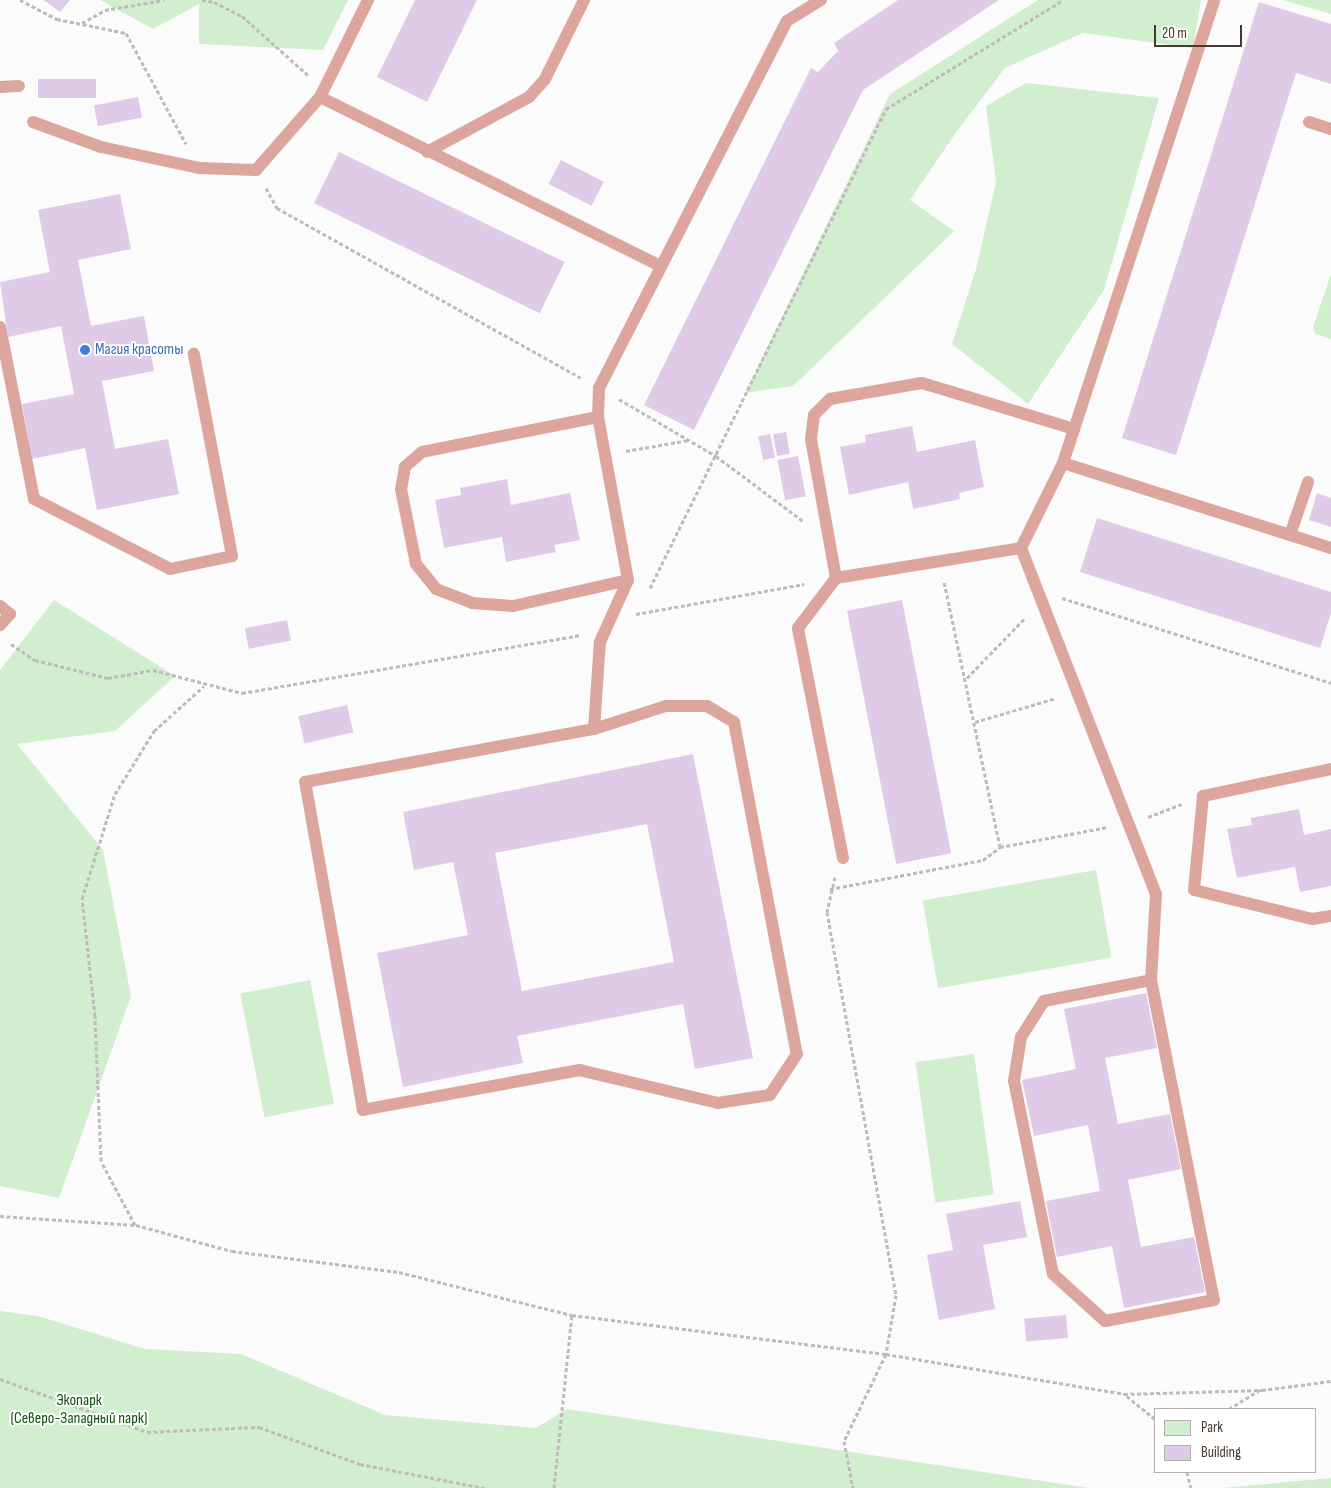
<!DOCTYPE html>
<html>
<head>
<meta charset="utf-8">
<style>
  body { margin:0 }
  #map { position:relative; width:1331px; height:1488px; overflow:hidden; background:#fbfbfb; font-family:"Sofia Sans Condensed",sans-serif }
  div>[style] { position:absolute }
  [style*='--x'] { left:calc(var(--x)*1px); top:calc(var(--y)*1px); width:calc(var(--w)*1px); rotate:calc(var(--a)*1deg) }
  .green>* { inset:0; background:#d1efcf; transform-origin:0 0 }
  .building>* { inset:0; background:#dfcbe7; transform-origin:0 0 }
  .path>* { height:3px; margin-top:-1.5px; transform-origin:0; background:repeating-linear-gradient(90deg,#bfbbb9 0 4px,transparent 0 6.5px) }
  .lane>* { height:12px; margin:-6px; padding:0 6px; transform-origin:6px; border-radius:6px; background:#dca69e }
  .dots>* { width:14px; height:14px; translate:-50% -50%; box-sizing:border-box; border:2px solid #fff; border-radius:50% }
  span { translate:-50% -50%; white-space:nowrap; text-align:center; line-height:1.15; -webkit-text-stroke:4px #fff; paint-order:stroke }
  .shop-label { font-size:16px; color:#366cbe }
  .left { translate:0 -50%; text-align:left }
  .park-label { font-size:16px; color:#0e4f0f }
  .legend { position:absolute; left:1154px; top:1408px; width:162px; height:65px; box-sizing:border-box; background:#fff; border:1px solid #b5b0ad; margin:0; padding:6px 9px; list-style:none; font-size:15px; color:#453931 }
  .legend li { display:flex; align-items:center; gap:10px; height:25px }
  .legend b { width:25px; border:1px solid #b5b0ad }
  .scale { position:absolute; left:1154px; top:25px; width:88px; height:22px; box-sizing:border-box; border:2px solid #453931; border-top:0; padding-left:6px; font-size:15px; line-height:18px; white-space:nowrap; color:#453931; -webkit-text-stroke:4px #fff; paint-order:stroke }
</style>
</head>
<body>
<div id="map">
  <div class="green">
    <i style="clip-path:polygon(100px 0,348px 0,323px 50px,199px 44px,199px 4px,153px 29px)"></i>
    <i style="clip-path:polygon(1038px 0,1201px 0,1193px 48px,1083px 33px,1005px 68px,957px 131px,910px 200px,954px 231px,793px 386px,745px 393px,890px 94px)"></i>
    <i style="clip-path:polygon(1283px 0,1331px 0,1331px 14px)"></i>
    <i style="clip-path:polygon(1026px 83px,1159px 98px,1104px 290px,1028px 404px,952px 344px,976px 269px,996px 182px,986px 106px)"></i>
    <i style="clip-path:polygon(1331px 274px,1331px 339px,1316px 334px,1313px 327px)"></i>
    <i style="clip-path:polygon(54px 600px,175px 676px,115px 731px,17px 744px,103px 850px,131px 996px,59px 1198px,0 1186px,0 670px)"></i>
    <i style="left:1096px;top:870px;width:89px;height:176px;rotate:80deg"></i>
    <i style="left:310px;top:980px;width:126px;height:71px;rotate:79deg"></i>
    <i style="left:974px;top:1054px;width:142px;height:59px;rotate:82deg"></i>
    <i style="clip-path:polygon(0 1311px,38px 1316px,145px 1349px,241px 1354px,385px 1415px,536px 1428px,567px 1409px,1089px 1488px,0 1488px)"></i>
    <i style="clip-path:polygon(1331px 1478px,1331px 1488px,1222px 1488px)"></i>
  </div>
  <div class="building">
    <i style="clip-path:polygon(44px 0,70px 0,60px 12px)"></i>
    <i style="clip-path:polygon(415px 0,477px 0,427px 102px,377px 77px)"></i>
    <i style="clip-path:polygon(898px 0,999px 0,863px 90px,694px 430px,644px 405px,811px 68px,818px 72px,838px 51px,834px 43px)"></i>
    <i style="clip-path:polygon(1259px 2px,1331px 24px,1331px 84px,1296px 73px,1176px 455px,1122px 438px)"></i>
    <i style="left:38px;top:79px;width:58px;height:19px"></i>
    <i style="left:138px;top:97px;width:21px;height:45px;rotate:79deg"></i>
    <i style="left:339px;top:152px;width:251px;height:57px;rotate:26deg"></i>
    <i style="left:561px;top:160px;width:48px;height:27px;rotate:27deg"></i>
    <i style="clip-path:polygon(120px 194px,131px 249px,78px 260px,91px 326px,144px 316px,154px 371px,102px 381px,115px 449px,168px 439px,179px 494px,97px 510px,85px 448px,32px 459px,22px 404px,74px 394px,61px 326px,8px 337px,0 282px,50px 272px,38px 210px)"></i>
    <i style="clip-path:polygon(912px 426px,917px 452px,975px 440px,984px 487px,959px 493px,960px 499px,913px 509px,908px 482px,849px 495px,840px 447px,866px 442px,865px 435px)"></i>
    <i style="left:786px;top:432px;width:22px;height:13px;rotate:80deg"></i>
    <i style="left:770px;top:434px;width:24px;height:12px;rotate:78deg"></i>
    <i style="left:798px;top:456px;width:41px;height:21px;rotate:79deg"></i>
    <i style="clip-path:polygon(507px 479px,511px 505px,570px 493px,580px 540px,554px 545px,556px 552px,506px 562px,502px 537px,444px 548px,435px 500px,461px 495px,460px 488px)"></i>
    <i style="clip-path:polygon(1317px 493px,1331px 498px,1331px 527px,1309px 520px)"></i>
    <i style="clip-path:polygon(1097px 518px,1331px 592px,1331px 613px,1320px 648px,1080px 572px)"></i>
    <i style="left:902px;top:600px;width:258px;height:56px;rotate:79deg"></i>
    <i style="left:287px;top:620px;width:21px;height:43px;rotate:79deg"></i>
    <i style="left:347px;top:705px;width:28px;height:50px;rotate:77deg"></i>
    <i style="clip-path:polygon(evenodd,693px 754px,753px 1058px,695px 1069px,683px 1004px,517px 1036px,523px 1063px,403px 1087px,377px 953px,468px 935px,453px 862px,414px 870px,403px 812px,693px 754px,647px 824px,674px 962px,522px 991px,495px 853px,647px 824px)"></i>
    <i style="clip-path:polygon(1299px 809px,1304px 835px,1331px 829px,1331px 886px,1300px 892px,1295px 867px,1237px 878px,1227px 829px,1252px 825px,1251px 818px)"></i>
    <i style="clip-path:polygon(1146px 993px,1157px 1048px,1105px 1058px,1118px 1124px,1170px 1114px,1181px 1169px,1128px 1180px,1141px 1247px,1194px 1237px,1205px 1292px,1124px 1308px,1112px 1246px,1057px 1257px,1046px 1201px,1100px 1191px,1088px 1125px,1034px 1136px,1022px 1080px,1076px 1069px,1064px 1009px)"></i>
    <i style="clip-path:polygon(1020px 1201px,1027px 1237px,983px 1245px,995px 1309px,939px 1320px,927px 1255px,953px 1250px,946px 1214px)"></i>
    <i style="left:1066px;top:1315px;width:23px;height:42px;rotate:85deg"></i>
  </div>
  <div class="path">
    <i style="--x:20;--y:0;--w:42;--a:27.2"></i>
    <i style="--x:57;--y:19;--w:70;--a:11.5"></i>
    <i style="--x:126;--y:33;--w:126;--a:61.6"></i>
    <i style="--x:202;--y:0;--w:12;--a:9"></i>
    <i style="--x:214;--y:2;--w:31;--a:27"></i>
    <i style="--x:242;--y:16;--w:89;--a:41.8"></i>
    <i style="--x:82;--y:23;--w:26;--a:-29"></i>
    <i style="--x:105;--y:10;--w:60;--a:-9.6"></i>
    <i style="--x:266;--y:188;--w:23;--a:61"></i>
    <i style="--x:277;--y:208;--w:348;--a:29.2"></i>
    <i style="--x:619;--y:399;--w:113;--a:30.4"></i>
    <i style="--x:716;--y:456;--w:109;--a:36.8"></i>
    <i style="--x:626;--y:451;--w:64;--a:-9.9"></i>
    <i style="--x:650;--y:588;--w:534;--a:-63.77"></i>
    <i style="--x:886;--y:109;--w:208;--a:-31.6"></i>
    <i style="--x:1062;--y:598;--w:282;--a:17.5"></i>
    <i style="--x:636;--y:614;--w:171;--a:-10.1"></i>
    <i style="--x:11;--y:644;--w:29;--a:34"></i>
    <i style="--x:35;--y:660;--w:75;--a:13.9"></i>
    <i style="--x:108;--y:678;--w:46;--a:-10.1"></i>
    <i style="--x:153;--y:670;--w:92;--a:14.5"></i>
    <i style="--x:242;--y:693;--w:344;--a:-9.7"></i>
    <i style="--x:967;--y:678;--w:83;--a:-46"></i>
    <i style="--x:975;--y:722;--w:84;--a:-16.5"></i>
    <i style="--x:1148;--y:817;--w:36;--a:-21"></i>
    <i style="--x:1000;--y:847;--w:110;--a:-10.5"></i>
    <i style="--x:835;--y:877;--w:36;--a:103"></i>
    <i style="--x:827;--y:912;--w:389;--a:79.8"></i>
    <i style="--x:896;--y:1295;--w:60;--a:99.6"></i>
    <i style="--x:886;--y:1354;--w:97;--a:115.8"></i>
    <i style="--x:844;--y:1441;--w:48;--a:79.2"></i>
    <i style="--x:830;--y:889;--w:156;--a:-10.7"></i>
    <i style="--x:983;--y:860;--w:21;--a:-37"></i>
    <i style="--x:1000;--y:847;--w:272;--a:-101.9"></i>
    <i style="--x:0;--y:1216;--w:136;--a:3.8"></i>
    <i style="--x:136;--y:1225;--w:99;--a:15.2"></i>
    <i style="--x:232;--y:1251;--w:168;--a:7.2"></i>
    <i style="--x:399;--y:1272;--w:178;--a:14"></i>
    <i style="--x:572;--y:1315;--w:316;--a:7.1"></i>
    <i style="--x:886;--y:1354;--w:241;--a:9.5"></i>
    <i style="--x:135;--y:1225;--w:72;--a:-118"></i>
    <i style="--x:101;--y:1161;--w:145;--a:-92.4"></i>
    <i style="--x:95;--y:1016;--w:118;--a:-96.3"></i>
    <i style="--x:82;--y:899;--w:110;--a:-72.6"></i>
    <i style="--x:115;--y:794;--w:74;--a:-58.2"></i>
    <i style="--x:154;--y:731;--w:67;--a:-42"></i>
    <i style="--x:0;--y:1379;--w:156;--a:19.8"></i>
    <i style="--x:147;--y:1432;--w:112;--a:-2.6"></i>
    <i style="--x:259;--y:1427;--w:108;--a:20.1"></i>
    <i style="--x:360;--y:1464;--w:127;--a:10.9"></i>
    <i style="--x:1229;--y:1409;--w:36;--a:-32"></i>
    <i style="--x:1155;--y:1419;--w:40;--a:-141"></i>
    <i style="--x:1124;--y:1394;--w:138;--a:-1.7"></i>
    <i style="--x:1262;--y:1390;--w:70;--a:-7.4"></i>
    <i style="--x:1187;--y:1472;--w:16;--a:76"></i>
    <i style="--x:554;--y:1488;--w:174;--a:-84.1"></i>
  </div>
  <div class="lane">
    <i style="--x:368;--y:0;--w:108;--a:116.3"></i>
    <i style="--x:320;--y:97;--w:380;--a:26.4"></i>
    <i style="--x:0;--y:87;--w:19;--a:-3"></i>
    <i style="--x:33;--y:122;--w:72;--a:20.2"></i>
    <i style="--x:101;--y:147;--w:100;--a:12.1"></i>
    <i style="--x:199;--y:168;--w:57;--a:2"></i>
    <i style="--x:256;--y:170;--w:97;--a:-48.8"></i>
    <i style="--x:1309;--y:122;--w:23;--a:18"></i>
    <i style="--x:427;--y:152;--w:116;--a:-28.3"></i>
    <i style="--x:529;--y:97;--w:24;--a:-48"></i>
    <i style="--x:545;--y:79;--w:88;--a:-63.7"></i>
    <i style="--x:0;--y:327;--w:175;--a:78.8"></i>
    <i style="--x:34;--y:499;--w:153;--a:27.2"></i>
    <i style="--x:170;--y:569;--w:63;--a:-11.8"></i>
    <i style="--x:232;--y:556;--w:206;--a:-100.7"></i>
    <i style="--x:598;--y:417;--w:179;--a:168.8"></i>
    <i style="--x:422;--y:452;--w:23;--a:139"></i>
    <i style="--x:405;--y:467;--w:22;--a:100"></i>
    <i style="--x:401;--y:489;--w:76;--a:78.7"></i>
    <i style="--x:416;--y:564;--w:32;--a:51"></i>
    <i style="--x:436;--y:589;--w:39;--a:21"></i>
    <i style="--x:472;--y:603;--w:41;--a:4.2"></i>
    <i style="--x:513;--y:606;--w:118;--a:-12.7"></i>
    <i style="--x:1063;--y:463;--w:281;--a:17.6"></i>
    <i style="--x:1290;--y:535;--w:56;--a:-71.2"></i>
    <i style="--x:1021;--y:548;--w:371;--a:68.7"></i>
    <i style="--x:1156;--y:894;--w:86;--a:93.3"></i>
    <i style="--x:1151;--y:980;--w:326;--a:78.9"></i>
    <i style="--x:1214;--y:1300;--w:111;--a:169.1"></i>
    <i style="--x:1105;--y:1321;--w:70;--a:-137.9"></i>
    <i style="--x:1053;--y:1274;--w:197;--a:-101.4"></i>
    <i style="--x:1014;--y:1081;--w:45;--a:-81"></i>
    <i style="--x:1021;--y:1037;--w:43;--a:-57.4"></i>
    <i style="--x:1044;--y:1001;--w:109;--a:-11.1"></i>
    <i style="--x:836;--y:578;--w:187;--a:-9.2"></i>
    <i style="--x:1021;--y:548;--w:95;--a:-63.7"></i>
    <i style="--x:1063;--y:463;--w:487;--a:-71.9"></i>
    <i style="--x:0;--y:606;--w:13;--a:39"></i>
    <i style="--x:10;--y:614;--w:15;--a:132"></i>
    <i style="--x:666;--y:706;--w:41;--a:0"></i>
    <i style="--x:707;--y:706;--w:31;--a:31"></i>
    <i style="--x:734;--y:722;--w:338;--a:79.3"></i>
    <i style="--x:797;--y:1054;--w:49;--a:123.4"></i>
    <i style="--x:770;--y:1095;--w:53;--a:171.3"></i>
    <i style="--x:718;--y:1103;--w:142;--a:-166.6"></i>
    <i style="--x:580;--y:1070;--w:221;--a:169.6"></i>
    <i style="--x:363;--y:1110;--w:333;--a:-100"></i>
    <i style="--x:305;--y:782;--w:294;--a:-10.4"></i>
    <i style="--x:594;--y:729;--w:76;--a:-17.7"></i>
    <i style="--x:594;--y:729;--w:87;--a:-86.1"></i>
    <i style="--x:600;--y:642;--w:68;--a:-65.7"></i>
    <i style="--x:628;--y:580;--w:166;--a:-100.4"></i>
    <i style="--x:598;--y:417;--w:29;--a:-88"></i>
    <i style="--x:599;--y:388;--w:412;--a:-62.9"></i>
    <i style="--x:787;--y:21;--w:40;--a:-32"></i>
    <i style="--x:1331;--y:769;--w:131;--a:168.1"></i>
    <i style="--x:1203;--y:796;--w:94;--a:95.5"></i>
    <i style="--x:1194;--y:890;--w:122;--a:13.8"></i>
    <i style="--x:1312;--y:919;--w:19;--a:-9"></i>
    <i style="--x:843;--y:858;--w:234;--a:-101.1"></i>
    <i style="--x:798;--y:628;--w:63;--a:-52.8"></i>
    <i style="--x:836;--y:578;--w:141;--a:-100.2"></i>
    <i style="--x:811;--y:439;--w:24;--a:-83"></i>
    <i style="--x:814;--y:415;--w:23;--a:-45"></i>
    <i style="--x:830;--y:399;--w:93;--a:-9.9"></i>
    <i style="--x:922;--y:383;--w:159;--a:16.8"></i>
  </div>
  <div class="dots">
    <i style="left:85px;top:350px;background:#3f7fe0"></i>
  </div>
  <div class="shop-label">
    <span class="left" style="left:95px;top:350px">Магия красоты</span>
  </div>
  <div class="park-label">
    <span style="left:79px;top:1410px">Экопарк<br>(Северо-Западный парк)</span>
  </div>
  <ul class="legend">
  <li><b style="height:14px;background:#d1efcf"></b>Park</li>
  <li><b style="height:14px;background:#dfcbe7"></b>Building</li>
  </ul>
  <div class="scale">20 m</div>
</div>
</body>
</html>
